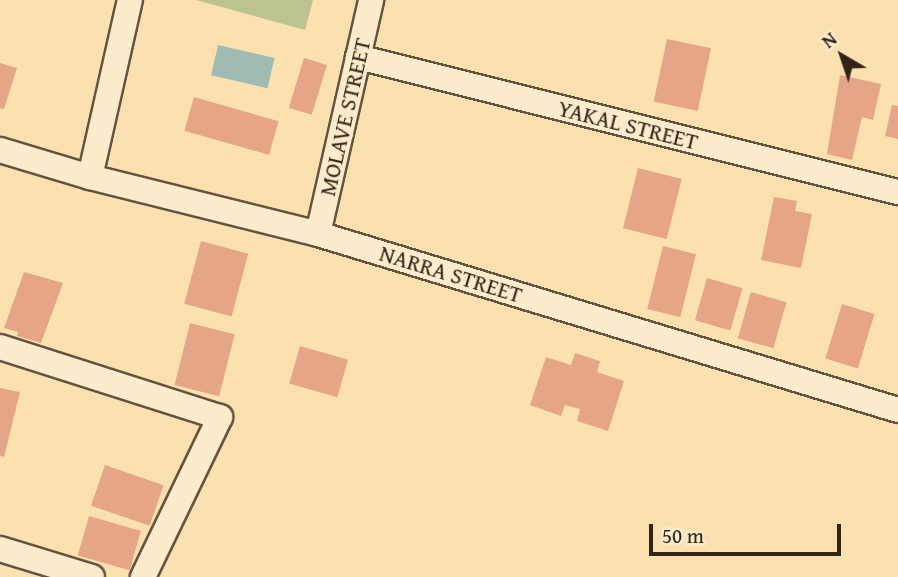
<!DOCTYPE html>
<html>
<head>
<meta charset="utf-8">
<style>
  body { margin:0 }
  #map { position:relative; width:898px; height:577px; overflow:hidden; background:#fbe1b0; font-family:"Gentium Book Plus",serif }
  div>[style] { position:absolute }
  [style*='--x'] { left:calc(var(--x)*1px); top:calc(var(--y)*1px); width:calc(var(--w)*1px); rotate:calc(var(--a)*1deg) }
  .green>* { inset:0; background:#bbc38e }
  .water>* { inset:0; background:#a0bcb2; transform-origin:0 0 }
  .building>* { inset:0; background:#e6a586; transform-origin:0 0 }
  .roads { filter:drop-shadow(2px 0 #655340) drop-shadow(-2px 0 #655340) drop-shadow(0 2px #655340) drop-shadow(0 -2px #655340) }
  .street>* { height:24px; margin:-12px; padding:0 12px; transform-origin:12px; border-radius:12px; background:#fceccc }
  span { translate:-50% -50%; white-space:nowrap; text-align:center; line-height:1.15; -webkit-text-stroke:5px #fceccc; paint-order:stroke }
  .street-label { font-size:23px; color:#33241a }
  .north { position:absolute; left:807px; top:21px; width:70px; height:70px; -webkit-text-stroke:5px #fceccc; paint-order:stroke; rotate:321deg; font-size:19px; font-weight:700; line-height:28px; text-align:center; color:#33241a }
  .north::after { content:''; display:block; margin:auto; width:24px; height:32px; background:#33241a; clip-path:polygon(50% 0,100% 100%,50% 72%,0 100%) }
  .scale { position:absolute; left:649px; top:524px; width:192px; height:32px; box-sizing:border-box; border:4px solid #33241a; border-top:0; padding-left:9px; font-size:21px; line-height:24px; white-space:nowrap; color:#33241a; -webkit-text-stroke:5px #fceccc; paint-order:stroke }
</style>
</head>
<body>
<div id="map">
  <div class="green">
    <i style="clip-path:polygon(196px 0,313px 0,305px 30px)"></i>
  </div>
  <div class="water">
    <i style="left:218px;top:45px;width:58px;height:31px;rotate:13deg"></i>
  </div>
  <div class="building">
    <i style="left:667px;top:39px;width:45px;height:64px;rotate:12deg"></i>
    <i style="left:304px;top:58px;width:24px;height:52px;rotate:17deg"></i>
    <i style="clip-path:polygon(0 63px,17px 68px,4px 109px,0 108px)"></i>
    <i style="clip-path:polygon(840px 75px,881px 84px,873px 120px,862px 117px,852px 160px,827px 154px)"></i>
    <i style="left:194px;top:97px;width:88px;height:35px;rotate:16deg"></i>
    <i style="clip-path:polygon(892px 105px,898px 106px,898px 139px,885px 136px)"></i>
    <i style="left:638px;top:168px;width:45px;height:62px;rotate:14deg"></i>
    <i style="clip-path:polygon(774px 197px,797px 201px,795px 211px,812px 214px,801px 268px,761px 260px)"></i>
    <i style="left:201px;top:241px;width:49px;height:65px;rotate:15deg"></i>
    <i style="left:663px;top:246px;width:34px;height:65px;rotate:14deg"></i>
    <i style="clip-path:polygon(24px 272px,63px 283px,41px 343px,17px 336px,18px 332px,4px 328px)"></i>
    <i style="left:707px;top:278px;width:37px;height:44px;rotate:16deg"></i>
    <i style="left:751px;top:292px;width:37px;height:48px;rotate:16deg"></i>
    <i style="left:842px;top:304px;width:34px;height:57px;rotate:17deg"></i>
    <i style="left:190px;top:323px;width:46px;height:64px;rotate:14deg"></i>
    <i style="left:300px;top:346px;width:50px;height:39px;rotate:16deg"></i>
    <i style="clip-path:polygon(575px 353px,600px 361px,597px 372px,624px 381px,608px 431px,577px 421px,580px 409px,565px 405px,561px 416px,530px 405px,546px 357px,571px 365px)"></i>
    <i style="clip-path:polygon(0 388px,20px 392px,4px 457px,0 456px)"></i>
    <i style="left:105px;top:465px;width:62px;height:43px;rotate:19deg"></i>
    <i style="left:89px;top:516px;width:54px;height:41px;rotate:16deg"></i>
  </div>
  <div class="roads">
    <div class="street">
      <i style="--x:358;--y:57;--w:557;--a:14.04"></i>
      <i style="--x:0;--y:150;--w:94;--a:16.7"></i>
      <i style="--x:90;--y:177;--w:235;--a:14"></i>
      <i style="--x:318;--y:234;--w:606;--a:16.88"></i>
      <i style="--x:90;--y:177;--w:181;--a:-77.3"></i>
      <i style="--x:318;--y:234;--w:240;--a:-77.2"></i>
      <i style="--x:0;--y:347;--w:231;--a:17.7"></i>
      <i style="--x:220;--y:417;--w:178;--a:115.7"></i>
      <i style="--x:0;--y:549;--w:96;--a:16.9"></i>
    </div>
  </div>
  <div class="street-label">
    <span style="left:345px;top:117px;rotate:-77deg">MOLAVE STREET</span>
    <span style="left:628px;top:125px;rotate:14deg">YAKAL STREET</span>
    <span style="left:451px;top:274px;rotate:17deg">NARRA STREET</span>
  </div>
  <div class="north">N</div>
  <div class="scale">50 m</div>
</div>
</body>
</html>
